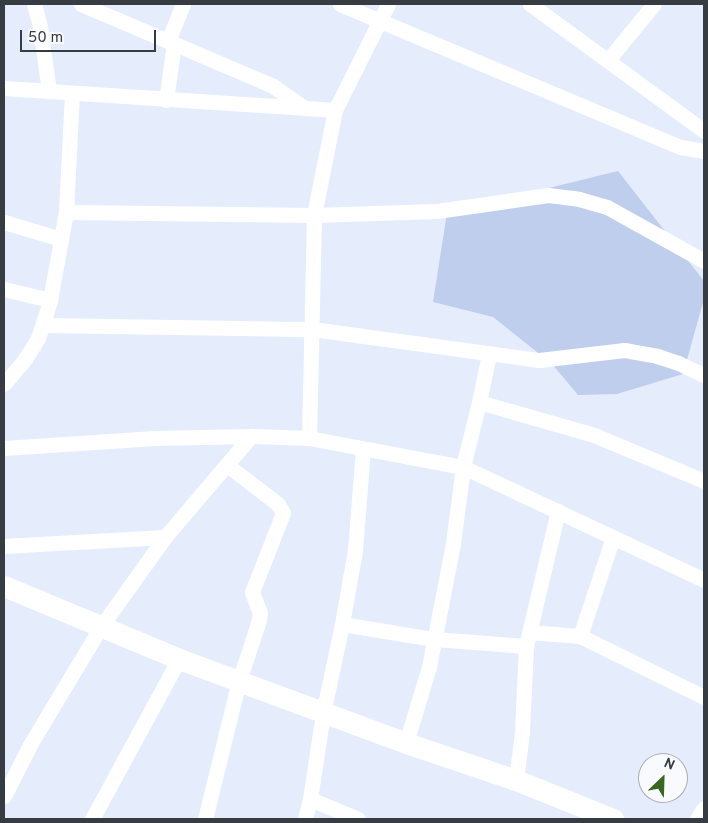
<!DOCTYPE html>
<html>
<head>
<meta charset="utf-8">
<style>
  body { margin:0 }
  #map { position:relative; width:708px; height:823px; overflow:hidden; background:#e5edfc; font-family:Overpass,sans-serif }
  div>[style] { position:absolute }
  [style*='--x'] { left:calc(var(--x)*1px); top:calc(var(--y)*1px); width:calc(var(--w)*1px); rotate:calc(var(--a)*1deg) }
  .green>* { inset:0; background:#beceec }
  .street>* { height:15px; margin:-7.5px; padding:0 7.5px; transform-origin:7.5px; border-radius:7.5px; background:#fff }
  .secondary>* { height:21px; margin:-10.5px; padding:0 10.5px; transform-origin:10.5px; border-radius:10.5px; background:#fff }
  span { translate:-50% -50%; white-space:nowrap; text-align:center; line-height:1.15; -webkit-text-stroke:5px #f8fafe; paint-order:stroke }
  .frame { position:absolute; inset:0; border:5px solid #373b42; pointer-events:none }
  .north { position:absolute; left:638px; top:753px; width:50px; height:50px; box-sizing:border-box; background:#f8fafe; border:1px solid #abaeb3; border-radius:50%; rotate:24deg; font-size:14px; font-weight:700; line-height:20px; text-align:center; color:#373b42 }
  .north::after { content:''; display:block; margin:auto; width:18px; height:22px; background:#3b6522; clip-path:polygon(50% 0,100% 100%,50% 72%,0 100%) }
  .scale { position:absolute; left:20px; top:30px; width:136px; height:22px; box-sizing:border-box; border:2px solid #373b42; border-top:0; padding-left:6px; font-size:15px; line-height:18px; white-space:nowrap; color:#373b42; -webkit-text-stroke:4px #f8fafe; paint-order:stroke }
</style>
</head>
<body>
<div id="map">
  <div class="green">
    <i style="clip-path:polygon(618px 171px,704px 281px,704px 299px,683px 374px,617px 394px,578px 395px,552px 364px,493px 317px,433px 302px,447px 213px)"></i>
  </div>
  <div class="street">
    <i style="--x:34;--y:4;--w:24;--a:75"></i>
    <i style="--x:40;--y:27;--w:65;--a:82"></i>
    <i style="--x:81;--y:4;--w:209;--a:23.1"></i>
    <i style="--x:273;--y:86;--w:37;--a:35"></i>
    <i style="--x:340;--y:4;--w:370;--a:22.8"></i>
    <i style="--x:681;--y:147;--w:23;--a:10"></i>
    <i style="--x:530;--y:4;--w:215;--a:36.1"></i>
    <i style="--x:168;--y:41;--w:40;--a:-68"></i>
    <i style="--x:608;--y:60;--w:72;--a:-50.6"></i>
    <i style="--x:4;--y:88;--w:332;--a:3.8"></i>
    <i style="--x:166;--y:100;--w:57;--a:-81.9"></i>
    <i style="--x:66;--y:212;--w:248;--a:0.7"></i>
    <i style="--x:314;--y:215;--w:123;--a:-1.9"></i>
    <i style="--x:437;--y:211;--w:112;--a:-8.2"></i>
    <i style="--x:548;--y:195;--w:31;--a:7"></i>
    <i style="--x:579;--y:199;--w:29;--a:16"></i>
    <i style="--x:607;--y:207;--w:111;--a:29.1"></i>
    <i style="--x:4;--y:222;--w:59;--a:16.6"></i>
    <i style="--x:4;--y:289;--w:47;--a:13.4"></i>
    <i style="--x:43;--y:325;--w:269;--a:0.9"></i>
    <i style="--x:312;--y:329;--w:229;--a:7.8"></i>
    <i style="--x:539;--y:360;--w:86;--a:-6.7"></i>
    <i style="--x:624;--y:350;--w:34;--a:10"></i>
    <i style="--x:657;--y:356;--w:22;--a:18"></i>
    <i style="--x:678;--y:363;--w:29;--a:25"></i>
    <i style="--x:4;--y:384;--w:33;--a:-50"></i>
    <i style="--x:25;--y:359;--w:25;--a:-58"></i>
    <i style="--x:38;--y:338;--w:40;--a:-72"></i>
    <i style="--x:50;--y:300;--w:89;--a:-79.7"></i>
    <i style="--x:66;--y:212;--w:117;--a:-87.1"></i>
    <i style="--x:479;--y:402;--w:49;--a:-78.2"></i>
    <i style="--x:309;--y:438;--w:223;--a:-88.7"></i>
    <i style="--x:314;--y:215;--w:107;--a:-78.7"></i>
    <i style="--x:335;--y:110;--w:119;--a:-63.4"></i>
    <i style="--x:4;--y:448;--w:151;--a:-3.8"></i>
    <i style="--x:155;--y:438;--w:96;--a:-1.2"></i>
    <i style="--x:251;--y:436;--w:58;--a:2"></i>
    <i style="--x:309;--y:438;--w:157;--a:10.7"></i>
    <i style="--x:463;--y:467;--w:67;--a:-76.2"></i>
    <i style="--x:479;--y:402;--w:120;--a:16"></i>
    <i style="--x:594;--y:435;--w:119;--a:22.7"></i>
    <i style="--x:613;--y:537;--w:104;--a:108.4"></i>
    <i style="--x:580;--y:636;--w:138;--a:26.2"></i>
    <i style="--x:4;--y:546;--w:161;--a:-3.2"></i>
    <i style="--x:342;--y:624;--w:93;--a:9.3"></i>
    <i style="--x:434;--y:639;--w:92;--a:4.4"></i>
    <i style="--x:526;--y:646;--w:86;--a:92.7"></i>
    <i style="--x:522;--y:732;--w:48;--a:97.1"></i>
    <i style="--x:529;--y:632;--w:51;--a:4.5"></i>
    <i style="--x:526;--y:646;--w:139;--a:-76.7"></i>
    <i style="--x:406;--y:743;--w:79;--a:-73.2"></i>
    <i style="--x:429;--y:667;--w:126;--a:-79"></i>
    <i style="--x:453;--y:543;--w:77;--a:-82.5"></i>
    <i style="--x:463;--y:467;--w:266;--a:25.1"></i>
    <i style="--x:4;--y:796;--w:59;--a:-63"></i>
    <i style="--x:31;--y:743;--w:134;--a:-59"></i>
    <i style="--x:100;--y:628;--w:112;--a:-54.5"></i>
    <i style="--x:165;--y:537;--w:133;--a:-49.6"></i>
    <i style="--x:310;--y:799;--w:52;--a:22.6"></i>
    <i style="--x:92;--y:819;--w:182;--a:-61.5"></i>
    <i style="--x:205;--y:819;--w:142;--a:-76.2"></i>
    <i style="--x:239;--y:681;--w:64;--a:-71.8"></i>
    <i style="--x:259;--y:620;--w:7;--a:-82"></i>
    <i style="--x:260;--y:613;--w:22;--a:-111"></i>
    <i style="--x:252;--y:592;--w:85;--a:-68.6"></i>
    <i style="--x:283;--y:513;--w:10;--a:-119"></i>
    <i style="--x:278;--y:504;--w:64;--a:-142.6"></i>
    <i style="--x:305;--y:819;--w:21;--a:-76"></i>
    <i style="--x:310;--y:799;--w:87;--a:-81.4"></i>
    <i style="--x:323;--y:713;--w:91;--a:-77.9"></i>
    <i style="--x:342;--y:624;--w:75;--a:-80"></i>
    <i style="--x:355;--y:550;--w:101;--a:-85.5"></i>
    <i style="--x:697;--y:819;--w:13;--a:-58"></i>
  </div>
  <div class="secondary">
    <i style="--x:4;--y:586;--w:190;--a:22.6"></i>
    <i style="--x:179;--y:659;--w:242;--a:20.3"></i>
    <i style="--x:406;--y:743;--w:116;--a:18.6"></i>
    <i style="--x:516;--y:780;--w:105;--a:21.9"></i>
  </div>
  <div class="frame"></div>
  <div class="north">N</div>
  <div class="scale">50 m</div>
</div>
</body>
</html>
